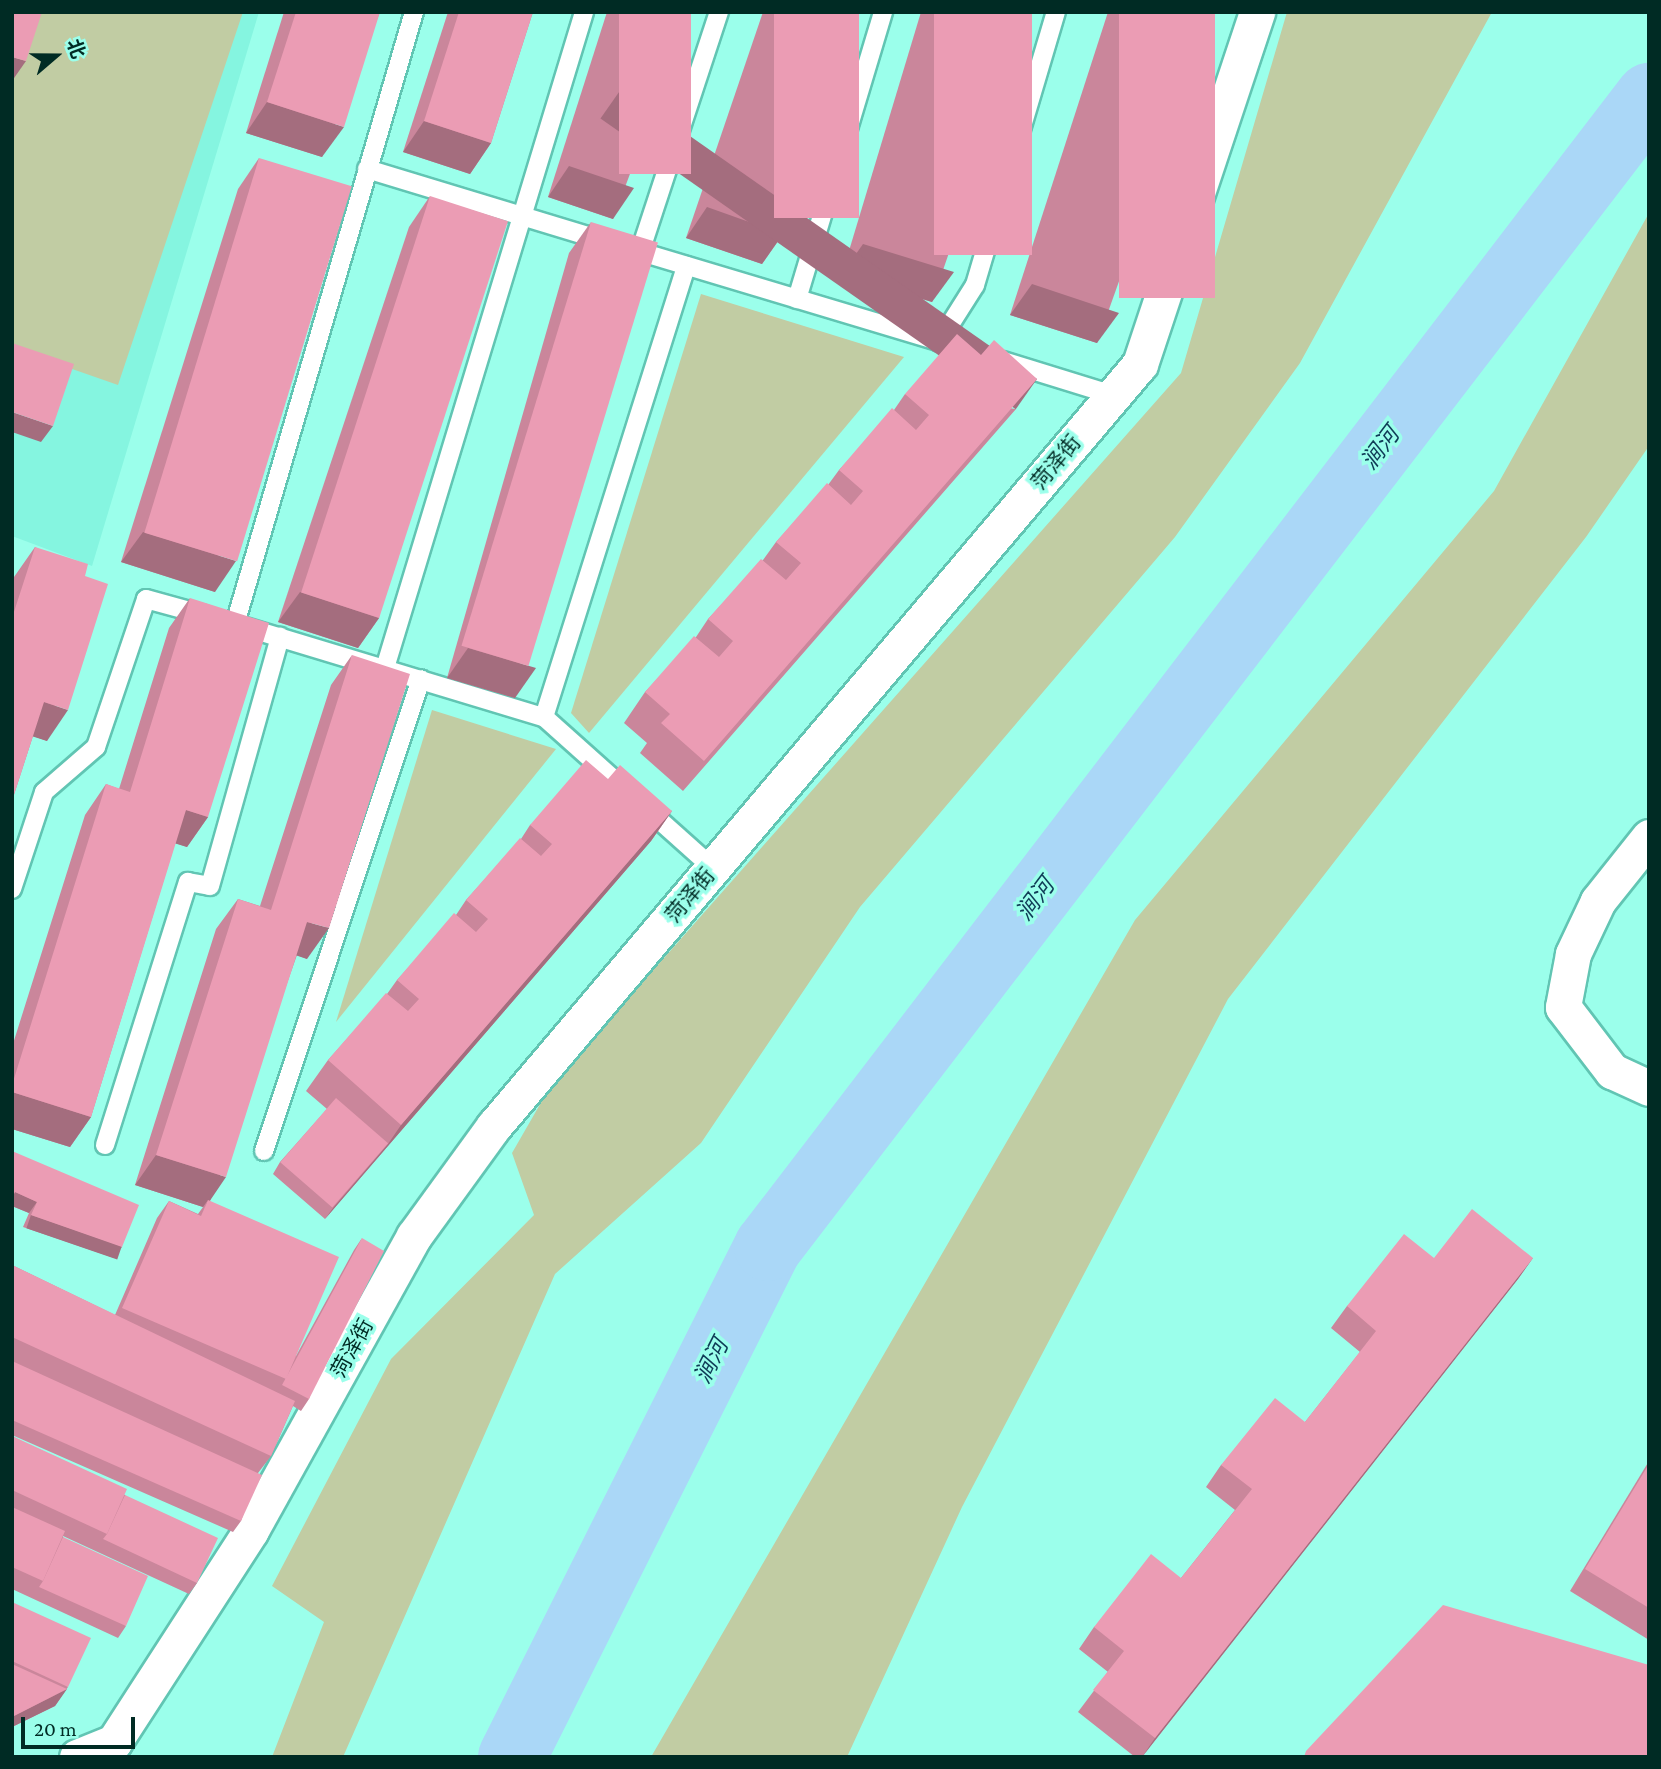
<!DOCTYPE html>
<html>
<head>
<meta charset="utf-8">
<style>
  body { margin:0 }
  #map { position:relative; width:1661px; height:1769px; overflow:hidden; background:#9bffeb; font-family:"Crimson Pro","Noto Sans SC",serif }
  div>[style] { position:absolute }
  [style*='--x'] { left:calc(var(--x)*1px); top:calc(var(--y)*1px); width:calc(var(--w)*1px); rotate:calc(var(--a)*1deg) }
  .built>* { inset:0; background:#85f5e0 }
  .green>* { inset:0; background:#c1cca3 }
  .river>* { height:68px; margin:-34px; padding:0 34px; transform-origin:34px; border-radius:34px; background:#aad7f7 }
  .roads { filter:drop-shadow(2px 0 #61c5b3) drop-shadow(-2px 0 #61c5b3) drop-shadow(0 2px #61c5b3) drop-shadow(0 -2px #61c5b3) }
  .service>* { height:18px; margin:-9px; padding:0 9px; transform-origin:9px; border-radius:9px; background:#fff }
  .minor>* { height:35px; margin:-17.5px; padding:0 17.5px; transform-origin:17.5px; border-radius:17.5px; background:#fff }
  .wall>* { inset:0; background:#ca869b }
  .shaded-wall>* { inset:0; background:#a46d7e; transform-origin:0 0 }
  .building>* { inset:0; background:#eb9cb4; transform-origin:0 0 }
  span { translate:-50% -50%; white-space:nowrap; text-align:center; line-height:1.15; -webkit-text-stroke:7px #9bffeb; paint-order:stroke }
  .street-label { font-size:21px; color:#002b24 }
  .water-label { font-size:23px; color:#0f3b56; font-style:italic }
  .frame { position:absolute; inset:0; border:14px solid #002b24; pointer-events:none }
  .north { position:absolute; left:21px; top:21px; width:70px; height:70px; -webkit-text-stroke:5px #9bffeb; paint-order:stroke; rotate:70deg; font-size:19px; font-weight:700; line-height:28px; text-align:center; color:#002b24 }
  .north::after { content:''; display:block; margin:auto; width:24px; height:32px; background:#002b24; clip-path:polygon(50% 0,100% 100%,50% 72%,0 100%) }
  .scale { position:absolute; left:21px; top:1717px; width:114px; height:32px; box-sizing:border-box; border:4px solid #002b24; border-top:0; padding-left:9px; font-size:21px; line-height:24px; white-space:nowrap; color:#002b24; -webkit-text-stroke:5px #9bffeb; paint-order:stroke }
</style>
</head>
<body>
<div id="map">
  <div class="built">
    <i style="clip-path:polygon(12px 12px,259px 12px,92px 566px,12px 536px)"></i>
  </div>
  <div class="green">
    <i style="clip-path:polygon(12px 12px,243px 12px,118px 385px,12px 348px)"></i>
    <i style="clip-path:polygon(1287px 12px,1492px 12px,1300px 363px,1175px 537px,860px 907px,701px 1143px,555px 1274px,343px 1757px,272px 1757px,324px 1622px,272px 1586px,391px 1359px,534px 1215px,512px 1153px,550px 1087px,1181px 373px)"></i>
    <i style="clip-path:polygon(1649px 213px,1649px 446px,1586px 537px,1228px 999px,962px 1507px,847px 1757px,651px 1757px,1135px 920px,1494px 491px)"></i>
    <i style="clip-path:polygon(701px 294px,904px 357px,589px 733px,571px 713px)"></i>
    <i style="clip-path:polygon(432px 710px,556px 749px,336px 1022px)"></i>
  </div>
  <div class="river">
    <i style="--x:512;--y:1757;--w:571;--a:-63.35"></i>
    <i style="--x:768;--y:1247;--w:1449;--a:-52.54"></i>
  </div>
  <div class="roads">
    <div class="service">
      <i style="--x:367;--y:169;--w:248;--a:16.9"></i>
      <i style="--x:631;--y:249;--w:354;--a:16.7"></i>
      <i style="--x:640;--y:252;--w:253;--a:-71.8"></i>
      <i style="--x:797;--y:299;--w:300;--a:-73.3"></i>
      <i style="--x:939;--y:342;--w:67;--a:-57.7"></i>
      <i style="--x:975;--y:285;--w:285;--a:-73.5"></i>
      <i style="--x:1003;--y:361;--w:115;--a:17.2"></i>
      <i style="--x:235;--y:624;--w:638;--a:-73.7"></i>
      <i style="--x:245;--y:627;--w:312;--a:16.8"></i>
      <i style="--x:544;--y:717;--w:227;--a:41.8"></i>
      <i style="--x:385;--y:668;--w:686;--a:-73.12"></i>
      <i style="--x:544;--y:717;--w:473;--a:-72.5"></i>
      <i style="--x:12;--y:889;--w:102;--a:-71.7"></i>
      <i style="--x:44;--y:792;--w:69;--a:-40.9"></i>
      <i style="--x:96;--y:747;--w:156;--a:-71.3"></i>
      <i style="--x:146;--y:599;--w:60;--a:15.4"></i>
      <i style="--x:105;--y:1145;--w:276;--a:-72.5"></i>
      <i style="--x:188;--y:882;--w:22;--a:10"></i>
      <i style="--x:210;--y:886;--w:259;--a:-74.3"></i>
      <i style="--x:264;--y:1151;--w:497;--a:-71.6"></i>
    </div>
    <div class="minor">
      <i style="--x:1649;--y:837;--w:82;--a:128.6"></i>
      <i style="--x:1598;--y:901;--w:59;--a:115.3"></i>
      <i style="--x:1573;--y:954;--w:54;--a:100.7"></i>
      <i style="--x:1563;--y:1007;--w:81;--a:52.6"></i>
      <i style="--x:1612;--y:1071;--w:41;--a:24.7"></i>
      <i style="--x:77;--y:1757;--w:40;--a:-22"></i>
      <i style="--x:114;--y:1742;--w:252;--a:-57.1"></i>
      <i style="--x:251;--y:1530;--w:336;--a:-61"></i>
      <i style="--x:414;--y:1236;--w:136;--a:-54"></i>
      <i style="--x:494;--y:1126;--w:999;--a:-49.71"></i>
      <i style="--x:1140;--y:364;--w:371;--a:-71.6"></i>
    </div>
  </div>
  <div class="wall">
    <i style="clip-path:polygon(284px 12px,380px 12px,322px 157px,246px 133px)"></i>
    <i style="clip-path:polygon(448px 12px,533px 12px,491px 143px,470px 174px,403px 152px)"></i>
    <i style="clip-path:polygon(607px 12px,691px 12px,613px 219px,548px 197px)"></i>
    <i style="clip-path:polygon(763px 12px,859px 12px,783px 234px,762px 264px,686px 238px)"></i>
    <i style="clip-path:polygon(921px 12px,1032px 12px,932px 302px,842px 274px)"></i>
    <i style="clip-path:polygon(1108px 12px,1215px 12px,1097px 343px,1010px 315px)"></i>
    <i style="clip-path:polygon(259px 158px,215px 592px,121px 562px,238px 189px)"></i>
    <i style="clip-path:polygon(430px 196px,379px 618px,358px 648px,278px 622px,409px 227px)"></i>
    <i style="clip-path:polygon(591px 222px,515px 698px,447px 678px,569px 253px)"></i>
    <i style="clip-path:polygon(905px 394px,1016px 409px,683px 791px,640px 753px,647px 743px,624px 723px,645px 692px,696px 637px,708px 619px,763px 560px,776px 542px,828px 485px,839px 470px,894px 410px)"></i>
    <i style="clip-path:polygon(35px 547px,85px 576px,47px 741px,33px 736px,12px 801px,12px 582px,14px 577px)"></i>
    <i style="clip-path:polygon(190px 598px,208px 817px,187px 847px,175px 843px,91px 1117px,70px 1147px,12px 1129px,12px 1047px,85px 815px,106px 784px,119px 789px,169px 628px)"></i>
    <i style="clip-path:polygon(352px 655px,307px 959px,297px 955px,210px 1201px,296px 1356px,354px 1250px,362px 1238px,309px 1399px,301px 1411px,293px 1406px,271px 1456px,258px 1473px,241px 1521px,233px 1532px,12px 1435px,12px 1265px,115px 1315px,157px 1218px,169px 1201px,198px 1214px,203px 1207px,135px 1185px,216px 929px,238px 899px,260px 906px,331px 685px)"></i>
    <i style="clip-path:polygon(608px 779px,672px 811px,651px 841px,325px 1219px,273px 1174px,280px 1162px,327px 1109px,306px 1091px,328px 1060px,387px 994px,397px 980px,456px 915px,466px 900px,521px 839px,530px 825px)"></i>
    <i style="clip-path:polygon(12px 1151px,122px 1247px,114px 1258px,23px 1227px,29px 1213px,12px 1206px)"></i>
    <i style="clip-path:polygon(1434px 1258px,1533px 1258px,1518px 1279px,1142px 1757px,1135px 1757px,1078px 1712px,1108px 1672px,1079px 1649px,1094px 1627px,1181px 1578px,1235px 1510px,1206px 1487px,1221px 1465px,1305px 1422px,1360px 1352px,1331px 1328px,1347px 1306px)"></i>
    <i style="clip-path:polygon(12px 1436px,125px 1495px,197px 1583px,189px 1594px,63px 1536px,63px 1537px,126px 1626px,118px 1638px,12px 1589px)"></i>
    <i style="clip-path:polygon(1649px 1461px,1649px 1640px,1570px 1591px)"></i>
    <i style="clip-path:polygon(12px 1602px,68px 1687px,55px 1706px,12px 1727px)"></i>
  </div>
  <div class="shaded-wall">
    <i style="clip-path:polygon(12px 57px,26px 61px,12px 81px)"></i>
    <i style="clip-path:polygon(267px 102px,344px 127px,322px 157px,246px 133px)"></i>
    <i style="clip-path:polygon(424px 121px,491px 143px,470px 174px,403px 152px)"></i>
    <i style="clip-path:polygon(569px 166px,634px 188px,613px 219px,548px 197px)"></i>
    <i style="clip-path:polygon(707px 207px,783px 234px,762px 264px,686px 238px)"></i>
    <i style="clip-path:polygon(863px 244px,954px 272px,932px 302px,842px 274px)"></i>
    <i style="clip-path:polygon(1032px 284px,1119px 313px,1097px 343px,1010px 315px)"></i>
    <i style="left:1037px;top:379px;width:37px;height:507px;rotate:125deg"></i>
    <i style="clip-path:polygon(12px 412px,53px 426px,41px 442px,12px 432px)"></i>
    <i style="clip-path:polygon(143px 532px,236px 561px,215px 592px,121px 562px)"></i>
    <i style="clip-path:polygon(300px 592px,379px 618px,358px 648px,278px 622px)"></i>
    <i style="clip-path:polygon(468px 648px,536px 668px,515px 698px,447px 678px)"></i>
    <i style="clip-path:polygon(44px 702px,68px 710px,47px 741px,22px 733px)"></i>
    <i style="clip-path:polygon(186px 810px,208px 817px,187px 847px,164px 840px)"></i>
    <i style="clip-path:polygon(672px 811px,651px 841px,325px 1219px,333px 1208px,388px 1144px,401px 1125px)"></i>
    <i style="clip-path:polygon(307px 922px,329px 928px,307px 959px,286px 952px)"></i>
    <i style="clip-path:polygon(12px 1092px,91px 1117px,70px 1147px,12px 1129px)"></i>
    <i style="clip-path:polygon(156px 1155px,226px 1177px,205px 1208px,208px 1200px,203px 1207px,135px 1185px)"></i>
    <i style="clip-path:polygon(15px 1192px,37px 1202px,29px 1213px,12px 1206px,12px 1195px)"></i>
    <i style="left:31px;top:1215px;width:96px;height:14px;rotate:19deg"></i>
    <i style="clip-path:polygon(1533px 1258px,1518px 1279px,1142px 1757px,1155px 1738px)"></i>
    <i style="clip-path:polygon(67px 1689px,55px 1706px,12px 1727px,12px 1717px)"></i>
  </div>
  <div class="building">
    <i style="clip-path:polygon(12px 12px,42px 12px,26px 61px,12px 57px)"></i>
    <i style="clip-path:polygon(296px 12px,380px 12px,344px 127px,267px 102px)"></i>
    <i style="clip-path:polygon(459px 12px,533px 12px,491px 143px,424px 121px)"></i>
    <i style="left:619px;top:12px;width:72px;height:162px"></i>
    <i style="left:774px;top:12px;width:85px;height:206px"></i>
    <i style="left:934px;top:12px;width:98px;height:243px"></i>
    <i style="left:1119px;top:12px;width:96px;height:286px"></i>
    <i style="left:259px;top:158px;width:97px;height:392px;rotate:17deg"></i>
    <i style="left:430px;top:196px;width:82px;height:417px;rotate:18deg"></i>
    <i style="left:591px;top:222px;width:70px;height:443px;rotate:17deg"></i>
    <i style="clip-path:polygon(957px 334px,981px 355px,994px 340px,1037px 379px,704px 761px,661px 723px,670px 714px,645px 692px,694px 636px,719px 657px,733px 641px,708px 619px,761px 559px,786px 580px,801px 563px,776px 542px,827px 483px,851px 505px,863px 491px,839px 470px,892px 408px,916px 430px,929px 415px,905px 394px)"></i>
    <i style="clip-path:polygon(12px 343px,74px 364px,53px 426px,12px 412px)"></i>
    <i style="clip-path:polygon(35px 547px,88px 564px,85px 576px,108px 584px,68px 710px,44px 702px,12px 801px,12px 618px)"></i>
    <i style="clip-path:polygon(190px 598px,269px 623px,208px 817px,186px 810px,91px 1117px,12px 1092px,12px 1085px,106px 784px,130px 792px)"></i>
    <i style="clip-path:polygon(352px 655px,410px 674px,329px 928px,307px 922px,226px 1177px,156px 1155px,238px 899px,271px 910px)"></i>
    <i style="clip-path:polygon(586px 760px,608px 779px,620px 765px,672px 811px,401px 1125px,328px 1060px,386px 993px,408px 1011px,419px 999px,397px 980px,454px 913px,476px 932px,488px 919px,466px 900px,520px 838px,541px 856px,552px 844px,530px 825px)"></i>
    <i style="left:336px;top:1098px;width:69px;height:85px;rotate:41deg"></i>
    <i style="clip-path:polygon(12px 1151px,139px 1205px,122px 1247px,31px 1215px,37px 1202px,15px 1192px,12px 1198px)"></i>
    <i style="clip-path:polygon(208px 1200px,339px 1257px,286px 1379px,122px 1308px,169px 1201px,201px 1216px)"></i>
    <i style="clip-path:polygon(1472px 1209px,1533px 1258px,1155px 1738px,1093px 1690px,1124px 1651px,1094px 1627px,1151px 1554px,1181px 1578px,1252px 1489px,1221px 1465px,1275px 1398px,1305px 1422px,1376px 1331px,1347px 1306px,1404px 1234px,1434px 1258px)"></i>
    <i style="clip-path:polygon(362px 1238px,384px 1251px,309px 1399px,282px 1385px)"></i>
    <i style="clip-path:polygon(12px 1265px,295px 1401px,271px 1456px,12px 1337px)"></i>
    <i style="clip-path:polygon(12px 1361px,262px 1475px,241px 1521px,12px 1420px)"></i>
    <i style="clip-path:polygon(12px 1436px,127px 1489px,107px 1534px,12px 1490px)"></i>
    <i style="clip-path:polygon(1649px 1464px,1649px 1608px,1585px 1569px)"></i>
    <i style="clip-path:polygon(125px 1495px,218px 1538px,197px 1583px,103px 1539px,107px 1534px)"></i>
    <i style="clip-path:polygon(12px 1507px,65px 1531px,43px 1581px,12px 1567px)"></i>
    <i style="clip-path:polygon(63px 1537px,148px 1576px,126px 1626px,39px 1587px,43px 1581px)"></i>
    <i style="clip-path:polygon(12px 1602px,91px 1638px,68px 1687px,12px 1661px)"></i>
    <i style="clip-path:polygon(1443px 1605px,1649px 1665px,1649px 1757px,1304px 1757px,1306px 1751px)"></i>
    <i style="clip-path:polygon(12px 1664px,67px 1689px,12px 1717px)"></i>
  </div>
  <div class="street-label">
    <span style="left:1056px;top:462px;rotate:-50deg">菏泽街</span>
    <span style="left:690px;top:895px;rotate:-50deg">菏泽街</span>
    <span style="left:352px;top:1348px;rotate:-61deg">菏泽街</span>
  </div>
  <div class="water-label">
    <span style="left:1380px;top:448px;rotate:-53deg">涧河</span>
    <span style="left:1035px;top:899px;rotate:-53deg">涧河</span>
    <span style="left:711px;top:1361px;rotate:-63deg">涧河</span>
  </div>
  <div class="frame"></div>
  <div class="north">北</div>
  <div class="scale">20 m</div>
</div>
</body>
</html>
